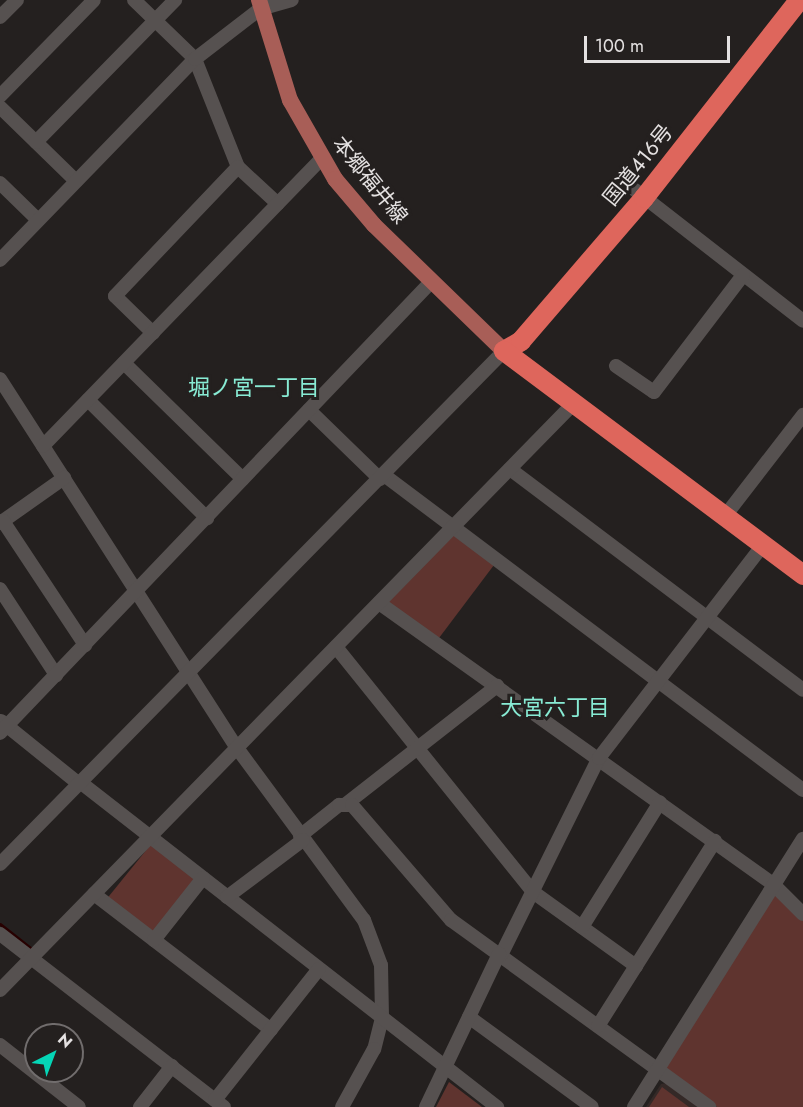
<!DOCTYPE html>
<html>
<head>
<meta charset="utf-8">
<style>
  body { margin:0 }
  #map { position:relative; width:803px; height:1107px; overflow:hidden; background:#24201f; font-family:Jost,"Noto Sans JP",sans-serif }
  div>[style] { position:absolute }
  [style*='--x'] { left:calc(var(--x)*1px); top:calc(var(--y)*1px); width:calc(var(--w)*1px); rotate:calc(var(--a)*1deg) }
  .built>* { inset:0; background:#342927 }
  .green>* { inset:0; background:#5f342f; transform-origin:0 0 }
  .stream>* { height:3px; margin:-1.5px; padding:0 1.5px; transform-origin:1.5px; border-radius:1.5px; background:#270000 }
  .minor>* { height:14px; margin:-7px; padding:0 7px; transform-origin:7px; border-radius:7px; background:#565150 }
  .major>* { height:16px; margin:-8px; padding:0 8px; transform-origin:8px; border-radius:8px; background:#a85e57 }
  .highway>* { height:20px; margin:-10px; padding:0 10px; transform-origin:10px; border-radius:10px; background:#de665c }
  span { translate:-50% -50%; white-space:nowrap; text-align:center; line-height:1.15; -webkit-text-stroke:6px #24201f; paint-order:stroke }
  .street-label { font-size:21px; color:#e4e1e1 }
  .neighbourhood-label { font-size:22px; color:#88ebd4 }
  .north { position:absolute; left:24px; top:1023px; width:60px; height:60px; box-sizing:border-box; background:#24201f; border:2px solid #716d6d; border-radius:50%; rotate:42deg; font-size:16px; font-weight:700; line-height:24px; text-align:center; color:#e4e1e1 }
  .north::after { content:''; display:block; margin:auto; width:21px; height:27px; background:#05d5b6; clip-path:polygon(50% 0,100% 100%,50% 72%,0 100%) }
  .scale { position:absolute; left:584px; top:36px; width:146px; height:27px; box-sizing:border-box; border:3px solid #e4e1e1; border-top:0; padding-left:8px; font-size:18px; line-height:21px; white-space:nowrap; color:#e4e1e1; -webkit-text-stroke:4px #24201f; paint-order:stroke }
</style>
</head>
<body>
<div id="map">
  <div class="built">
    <i style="clip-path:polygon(667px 1083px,700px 1107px,646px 1107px,661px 1084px)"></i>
  </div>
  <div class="green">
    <i style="clip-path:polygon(453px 527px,497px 561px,436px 642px,379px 603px)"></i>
    <i style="left:152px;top:843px;width:62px;height:74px;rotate:39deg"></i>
    <i style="clip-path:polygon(775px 893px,803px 921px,803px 1107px,717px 1107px,664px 1068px)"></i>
    <i style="clip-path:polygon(449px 1082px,482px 1107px,436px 1107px)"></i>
    <i style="clip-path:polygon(662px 1087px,689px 1107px,649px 1107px)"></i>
  </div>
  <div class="stream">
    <i style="--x:0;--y:924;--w:42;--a:38.2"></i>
  </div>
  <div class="minor">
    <i style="--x:134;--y:0;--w:85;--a:44"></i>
    <i style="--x:195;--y:59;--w:116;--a:68.3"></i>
    <i style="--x:238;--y:167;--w:54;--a:42.8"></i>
    <i style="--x:0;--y:17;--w:24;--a:-45"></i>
    <i style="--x:0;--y:96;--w:134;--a:-45.6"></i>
    <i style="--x:0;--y:107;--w:106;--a:44.2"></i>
    <i style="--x:36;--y:142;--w:199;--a:-45.6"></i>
    <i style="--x:0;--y:183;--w:53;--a:44.2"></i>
    <i style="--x:635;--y:190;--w:213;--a:37.9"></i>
    <i style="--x:0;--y:260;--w:280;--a:-45.9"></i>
    <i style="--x:195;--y:59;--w:82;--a:-37.6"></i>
    <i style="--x:260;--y:9;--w:33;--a:-16"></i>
    <i style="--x:153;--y:333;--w:53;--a:-135.8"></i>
    <i style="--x:115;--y:296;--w:178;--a:-46.4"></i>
    <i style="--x:124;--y:363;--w:166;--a:44.3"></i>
    <i style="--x:616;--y:366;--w:46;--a:34.4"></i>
    <i style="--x:654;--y:392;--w:147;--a:-52.7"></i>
    <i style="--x:0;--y:379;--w:439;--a:57.3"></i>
    <i style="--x:237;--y:748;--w:214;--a:53.6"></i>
    <i style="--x:364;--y:920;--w:48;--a:69.3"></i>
    <i style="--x:381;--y:965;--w:53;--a:88.9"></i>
    <i style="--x:382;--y:1018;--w:32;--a:104"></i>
    <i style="--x:374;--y:1049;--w:66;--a:118.9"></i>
    <i style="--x:88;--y:400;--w:168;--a:44.8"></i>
    <i style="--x:309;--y:410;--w:99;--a:44.2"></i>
    <i style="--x:43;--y:446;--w:400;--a:-45.9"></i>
    <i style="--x:510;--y:469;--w:367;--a:37"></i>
    <i style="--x:384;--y:475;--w:524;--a:36.94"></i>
    <i style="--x:725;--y:516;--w:128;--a:-52.3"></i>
    <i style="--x:3;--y:521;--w:75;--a:-35.2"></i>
    <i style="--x:0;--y:523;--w:4;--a:-34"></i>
    <i style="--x:3;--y:521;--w:149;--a:56.5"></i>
    <i style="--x:0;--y:589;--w:103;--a:56.9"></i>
    <i style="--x:379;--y:603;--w:485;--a:35.5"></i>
    <i style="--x:774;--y:885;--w:41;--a:45"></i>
    <i style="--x:336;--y:647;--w:314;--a:51.2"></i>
    <i style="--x:533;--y:892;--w:127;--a:35.7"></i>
    <i style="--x:1;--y:721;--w:100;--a:38.9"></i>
    <i style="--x:0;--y:733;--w:625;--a:-46.3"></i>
    <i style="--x:80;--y:782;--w:529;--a:37.93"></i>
    <i style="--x:346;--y:804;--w:192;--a:-38"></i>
    <i style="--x:300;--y:836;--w:50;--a:-38.5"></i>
    <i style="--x:339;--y:805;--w:13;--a:0"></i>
    <i style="--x:352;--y:805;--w:152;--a:49.3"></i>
    <i style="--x:451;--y:920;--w:319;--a:35.9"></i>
    <i style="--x:0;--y:864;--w:719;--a:-45.51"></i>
    <i style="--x:94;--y:894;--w:223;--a:37.5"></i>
    <i style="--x:227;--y:897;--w:95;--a:-36.9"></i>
    <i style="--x:582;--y:927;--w:147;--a:-58"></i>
    <i style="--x:0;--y:934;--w:283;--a:37.7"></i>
    <i style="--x:154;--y:940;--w:79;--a:-51.7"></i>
    <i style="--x:501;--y:955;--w:220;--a:-63.6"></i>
    <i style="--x:599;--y:758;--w:269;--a:-52.4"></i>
    <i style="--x:0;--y:990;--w:820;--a:-45.64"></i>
    <i style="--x:469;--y:1017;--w:152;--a:36.2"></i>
    <i style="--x:598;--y:1026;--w:219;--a:-57.7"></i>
    <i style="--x:0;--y:1045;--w:100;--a:38.1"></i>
    <i style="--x:215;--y:1100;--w:167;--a:-51.6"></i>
    <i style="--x:140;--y:1107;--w:52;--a:-52"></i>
    <i style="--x:426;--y:1107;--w:170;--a:-64.5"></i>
    <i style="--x:634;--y:1107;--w:317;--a:-57.8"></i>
  </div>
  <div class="major">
    <i style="--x:259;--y:0;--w:105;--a:72.8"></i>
    <i style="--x:290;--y:100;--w:91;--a:60.3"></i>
    <i style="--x:335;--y:179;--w:60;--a:49.7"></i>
    <i style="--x:374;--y:225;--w:181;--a:44.1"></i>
  </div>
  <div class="highway">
    <i style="--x:504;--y:351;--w:20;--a:-30"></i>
    <i style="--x:521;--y:341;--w:189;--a:-49.3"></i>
    <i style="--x:644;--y:198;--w:251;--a:-51.9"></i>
    <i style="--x:504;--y:351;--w:374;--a:36.8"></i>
  </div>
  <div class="street-label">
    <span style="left:638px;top:165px;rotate:-51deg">国道416号</span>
    <span style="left:370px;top:180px;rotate:51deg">本郷福井線</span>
  </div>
  <div class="neighbourhood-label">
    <span style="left:254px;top:388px">堀ノ宮一丁目</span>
    <span style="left:555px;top:708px">大宮六丁目</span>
  </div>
  <div class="north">N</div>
  <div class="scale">100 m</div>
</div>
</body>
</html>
